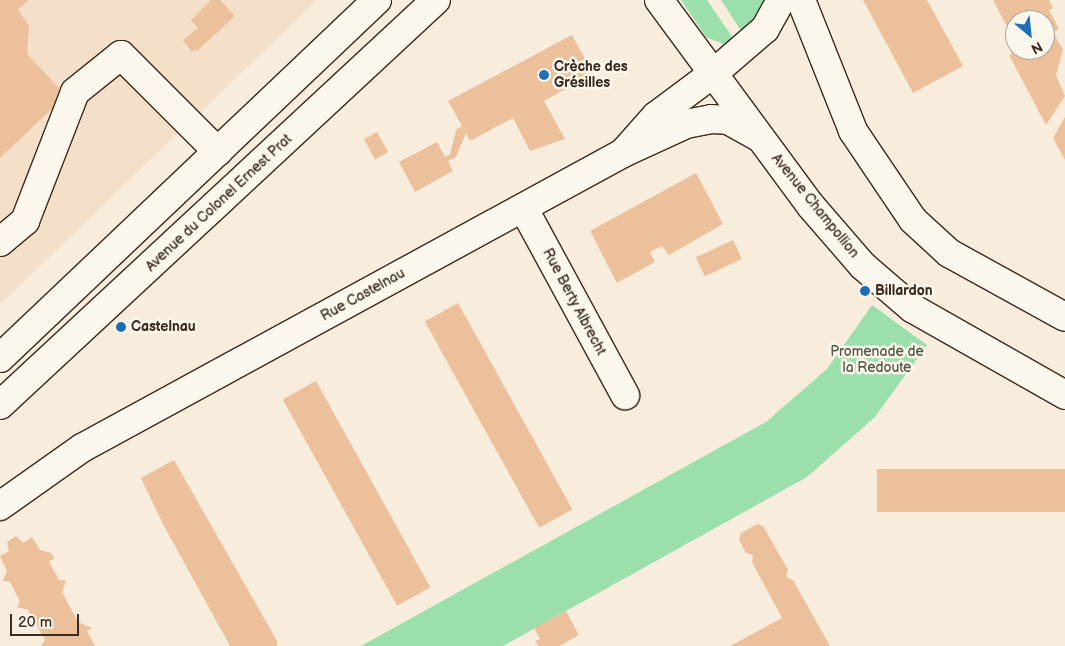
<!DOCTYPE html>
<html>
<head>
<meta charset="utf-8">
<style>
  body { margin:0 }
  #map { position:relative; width:1065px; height:646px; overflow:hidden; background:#f8ecdc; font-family:"Balsamiq Sans",sans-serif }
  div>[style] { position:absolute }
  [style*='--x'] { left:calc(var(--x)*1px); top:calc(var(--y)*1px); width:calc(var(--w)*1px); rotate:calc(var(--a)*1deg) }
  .built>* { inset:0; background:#f4dfc8 }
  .green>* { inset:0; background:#9be0ac }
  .building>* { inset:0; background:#ebc09b; transform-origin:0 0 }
  .roads { filter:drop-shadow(1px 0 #3b2a1e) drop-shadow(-1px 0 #3b2a1e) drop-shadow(0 1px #3b2a1e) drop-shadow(0 -1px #3b2a1e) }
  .minor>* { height:28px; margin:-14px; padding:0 14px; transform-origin:14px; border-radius:14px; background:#fbf7ec }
  .major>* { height:28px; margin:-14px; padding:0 14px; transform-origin:14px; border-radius:14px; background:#fbf7ec }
  .dots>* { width:14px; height:14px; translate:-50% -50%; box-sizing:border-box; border:2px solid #fbf7ec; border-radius:50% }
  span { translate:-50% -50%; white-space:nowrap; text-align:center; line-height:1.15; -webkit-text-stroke:5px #fbf7ec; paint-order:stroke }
  .poi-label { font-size:14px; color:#3b2a1e; font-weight:700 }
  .left { translate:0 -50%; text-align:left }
  .street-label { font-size:14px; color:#3b2a1e }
  .park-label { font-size:14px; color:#535842 }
  .north { position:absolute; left:1005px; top:10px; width:50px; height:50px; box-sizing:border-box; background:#fbf7ec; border:1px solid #aea59a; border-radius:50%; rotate:152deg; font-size:14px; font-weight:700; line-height:20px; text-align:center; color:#3b2a1e }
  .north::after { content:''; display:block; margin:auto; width:18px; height:22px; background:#1f6fb2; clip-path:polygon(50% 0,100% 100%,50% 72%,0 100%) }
  .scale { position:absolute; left:10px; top:614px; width:69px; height:22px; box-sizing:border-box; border:2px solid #3b2a1e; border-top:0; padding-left:6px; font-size:15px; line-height:18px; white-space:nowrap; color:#3b2a1e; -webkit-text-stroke:4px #fbf7ec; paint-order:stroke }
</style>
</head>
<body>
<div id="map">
  <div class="built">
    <i style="clip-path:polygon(0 0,317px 0,0 304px)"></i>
  </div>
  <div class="green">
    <i style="clip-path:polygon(681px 0,707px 0,735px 41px,723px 44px,706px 37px)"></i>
    <i style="clip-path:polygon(721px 0,765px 0,743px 34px)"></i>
    <i style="clip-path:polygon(872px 305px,927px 345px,875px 417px,807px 477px,503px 646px,361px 646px,766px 422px,827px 369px)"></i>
  </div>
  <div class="building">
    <i style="clip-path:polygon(0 0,29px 0,18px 9px,29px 26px,27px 54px,63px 92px,59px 102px,0 158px)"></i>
    <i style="clip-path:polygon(211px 0,220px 0,235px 16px,198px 50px,191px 51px,183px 40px,198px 28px,191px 20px)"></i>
    <i style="clip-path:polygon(863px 0,927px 0,963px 66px,913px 93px)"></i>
    <i style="clip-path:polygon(993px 0,1049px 0,1053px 8px,1049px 10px,1059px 29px,1053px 32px,1063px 50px,1056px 75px,1065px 96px,1046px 125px,1009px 55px,1017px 50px,1045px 50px,1045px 20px,1015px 20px,1015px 42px)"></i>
    <i style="clip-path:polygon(572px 35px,593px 74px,544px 101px,565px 139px,530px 151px,513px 118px,470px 141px,466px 133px,456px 157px,448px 161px,453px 171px,415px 192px,399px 162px,437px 142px,445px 157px,450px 154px,456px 130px,462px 126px,448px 101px)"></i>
    <i style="clip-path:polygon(1065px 117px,1065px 160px,1053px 138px)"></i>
    <i style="left:377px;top:132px;width:23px;height:15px;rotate:61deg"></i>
    <i style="clip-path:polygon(696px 173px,723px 224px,669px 255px,662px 246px,650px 252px,655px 262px,617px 283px,590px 231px)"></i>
    <i style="left:733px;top:240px;width:21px;height:41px;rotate:65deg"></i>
    <i style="left:458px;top:303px;width:236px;height:38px;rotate:61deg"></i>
    <i style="left:316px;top:381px;width:236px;height:38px;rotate:61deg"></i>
    <i style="clip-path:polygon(174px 460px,277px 641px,277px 646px,230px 646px,163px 524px,141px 478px)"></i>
    <i style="left:1065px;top:469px;width:43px;height:188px;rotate:90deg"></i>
    <i style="clip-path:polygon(758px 524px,763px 526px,788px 570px,786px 577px,793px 580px,830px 646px,730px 646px,782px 618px,752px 562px,753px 555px,746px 553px,739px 540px,741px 533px)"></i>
    <i style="clip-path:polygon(16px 536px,23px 543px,32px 537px,40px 550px,51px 553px,54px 558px,49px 562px,59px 580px,66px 580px,62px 592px,78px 622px,92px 628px,87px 631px,95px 646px,41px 646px,45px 640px,28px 610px,17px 607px,20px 601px,10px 582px,3px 581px,7px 571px,0 556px,9px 551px,7px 542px)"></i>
    <i style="clip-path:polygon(566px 611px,579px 635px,559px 646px,538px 646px,535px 641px,540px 639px,534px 628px)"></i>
  </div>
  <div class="roads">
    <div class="minor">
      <i style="--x:524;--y:209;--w:212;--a:61.5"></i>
      <i style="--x:0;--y:242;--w:33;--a:-40"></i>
      <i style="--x:25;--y:221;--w:138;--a:-68.8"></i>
      <i style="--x:75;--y:92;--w:59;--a:-38.8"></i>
      <i style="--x:121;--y:55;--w:137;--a:45"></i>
      <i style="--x:0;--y:506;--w:100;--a:-35.3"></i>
      <i style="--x:82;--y:448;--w:616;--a:-28.6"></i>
      <i style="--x:623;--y:153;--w:50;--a:-48.3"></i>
      <i style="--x:656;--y:116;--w:74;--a:-36.7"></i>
    </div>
    <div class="major">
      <i style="--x:659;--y:0;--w:256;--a:53.6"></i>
      <i style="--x:811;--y:206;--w:79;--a:49.1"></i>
      <i style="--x:863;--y:266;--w:65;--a:40.6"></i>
      <i style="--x:912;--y:308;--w:176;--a:29.6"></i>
      <i style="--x:801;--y:0;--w:141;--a:68.3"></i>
      <i style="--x:853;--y:131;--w:107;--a:56"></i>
      <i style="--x:913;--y:220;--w:49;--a:42.5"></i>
      <i style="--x:949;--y:253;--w:132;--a:28.9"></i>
      <i style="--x:715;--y:72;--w:66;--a:-40.7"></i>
      <i style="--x:765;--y:29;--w:33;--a:-61"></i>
      <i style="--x:623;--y:153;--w:69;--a:-24.7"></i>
      <i style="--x:686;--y:124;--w:25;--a:-11"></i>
      <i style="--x:711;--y:119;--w:17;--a:3"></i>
      <i style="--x:728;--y:120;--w:35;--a:29"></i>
      <i style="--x:0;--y:358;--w:520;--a:-43.52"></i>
      <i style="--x:0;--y:405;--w:595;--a:-42.89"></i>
    </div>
  </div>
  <div class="dots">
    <i style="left:544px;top:75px;background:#1f6fb2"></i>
    <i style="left:865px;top:291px;background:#1f6fb2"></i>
    <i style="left:121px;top:327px;background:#1f6fb2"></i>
  </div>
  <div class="poi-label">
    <span class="left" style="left:554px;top:75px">Crèche des<br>Grésilles</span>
    <span class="left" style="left:875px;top:291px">Billardon</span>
    <span class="left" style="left:131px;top:327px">Castelnau</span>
  </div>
  <div class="street-label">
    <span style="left:219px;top:203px;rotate:-43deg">Avenue du Colonel Ernest Prat</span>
    <span style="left:815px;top:206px;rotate:51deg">Avenue Champollion</span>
    <span style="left:363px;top:295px;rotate:-29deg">Rue Castelnau</span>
    <span style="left:574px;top:302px;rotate:62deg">Rue Berty Albrecht</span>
  </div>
  <div class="park-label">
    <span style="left:877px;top:360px">Promenade de<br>la Redoute</span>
  </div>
  <div class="north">N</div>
  <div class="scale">20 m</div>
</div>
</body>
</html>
